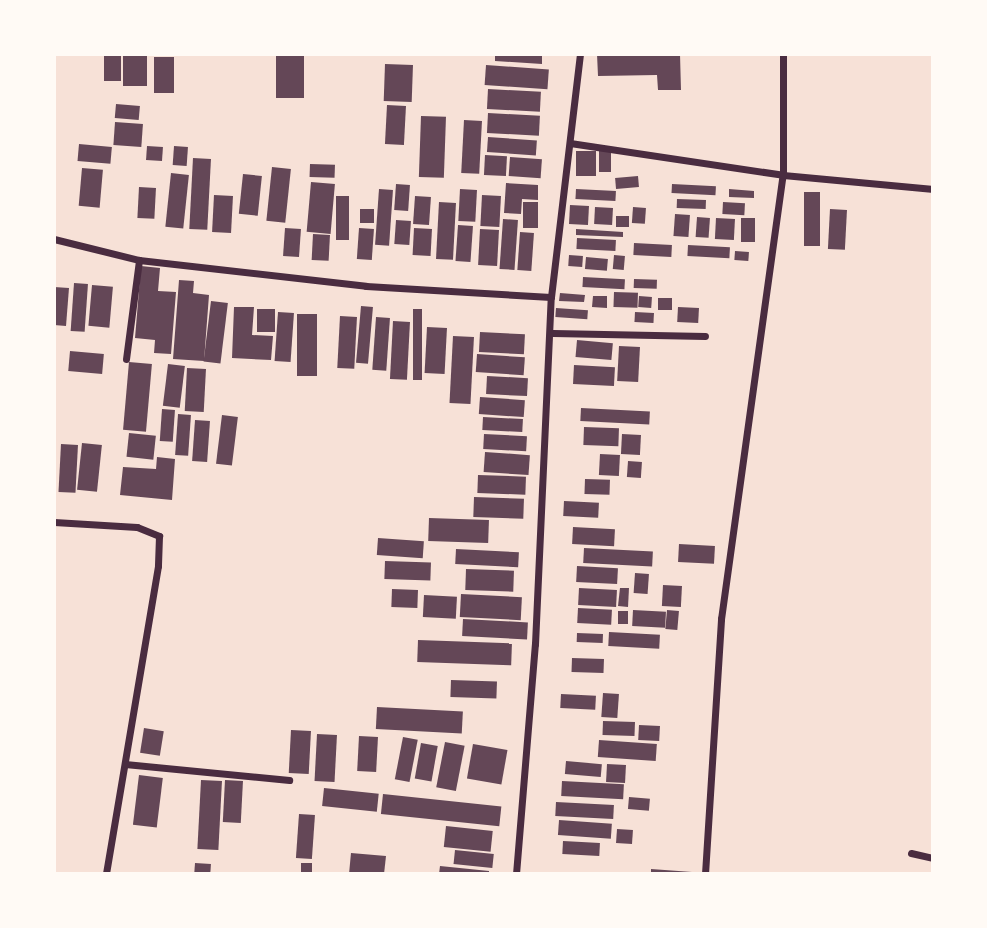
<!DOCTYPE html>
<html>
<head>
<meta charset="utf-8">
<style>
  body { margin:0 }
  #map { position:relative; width:987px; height:928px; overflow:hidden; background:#f7e1d7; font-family:Georgia,serif }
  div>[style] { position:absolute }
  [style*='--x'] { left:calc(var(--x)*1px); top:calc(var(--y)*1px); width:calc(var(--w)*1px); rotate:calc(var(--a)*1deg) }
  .building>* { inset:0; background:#644757; transform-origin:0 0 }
  .minor>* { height:7px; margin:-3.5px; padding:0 3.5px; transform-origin:3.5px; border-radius:3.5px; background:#4a2c40 }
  span { translate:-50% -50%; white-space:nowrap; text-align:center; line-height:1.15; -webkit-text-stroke:5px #fffaf5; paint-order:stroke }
  .frame { position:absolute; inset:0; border:56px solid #fffaf5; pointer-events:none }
</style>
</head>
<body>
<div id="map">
  <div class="building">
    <i style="left:104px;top:54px;width:17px;height:27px"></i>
    <i style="left:276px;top:54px;width:28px;height:44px"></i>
    <i style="clip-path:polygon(495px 54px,542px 54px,542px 64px,495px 61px)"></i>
    <i style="clip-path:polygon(597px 54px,680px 54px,681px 90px,658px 90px,657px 75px,598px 76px)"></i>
    <i style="left:147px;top:56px;width:30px;height:24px;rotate:90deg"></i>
    <i style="left:154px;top:57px;width:20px;height:36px"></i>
    <i style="left:385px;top:64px;width:28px;height:37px;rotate:2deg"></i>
    <i style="left:486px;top:65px;width:63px;height:20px;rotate:4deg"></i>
    <i style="left:488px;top:89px;width:53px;height:20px;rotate:3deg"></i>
    <i style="left:116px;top:104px;width:24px;height:14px;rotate:5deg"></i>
    <i style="left:387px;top:105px;width:19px;height:39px;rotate:3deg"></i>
    <i style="left:488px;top:113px;width:52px;height:20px;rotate:3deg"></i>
    <i style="left:421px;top:116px;width:25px;height:61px;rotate:2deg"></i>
    <i style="left:464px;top:120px;width:18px;height:53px;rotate:3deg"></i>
    <i style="left:115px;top:122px;width:28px;height:23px;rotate:4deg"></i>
    <i style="left:488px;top:137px;width:49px;height:15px;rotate:4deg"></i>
    <i style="left:79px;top:144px;width:33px;height:17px;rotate:5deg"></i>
    <i style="left:147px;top:146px;width:16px;height:14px;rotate:4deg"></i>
    <i style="left:174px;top:146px;width:14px;height:19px;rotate:4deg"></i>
    <i style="left:611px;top:150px;width:22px;height:12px;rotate:90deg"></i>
    <i style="left:596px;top:151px;width:25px;height:20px;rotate:90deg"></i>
    <i style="left:485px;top:155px;width:22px;height:20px;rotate:3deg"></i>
    <i style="left:510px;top:157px;width:32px;height:19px;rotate:4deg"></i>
    <i style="left:193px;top:158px;width:18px;height:71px;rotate:3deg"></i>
    <i style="left:310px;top:164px;width:25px;height:13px;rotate:2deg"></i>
    <i style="left:272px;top:167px;width:19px;height:54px;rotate:6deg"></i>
    <i style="left:82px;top:168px;width:21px;height:38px;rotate:5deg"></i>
    <i style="left:171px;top:173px;width:18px;height:54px;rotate:6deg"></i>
    <i style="left:243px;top:174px;width:19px;height:40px;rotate:6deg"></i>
    <i style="left:638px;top:176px;width:11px;height:23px;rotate:85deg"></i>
    <i style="left:311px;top:182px;width:24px;height:50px;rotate:5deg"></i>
    <i style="clip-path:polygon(506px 183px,538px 185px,538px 200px,522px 199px,521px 214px,504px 213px)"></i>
    <i style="left:396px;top:184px;width:14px;height:26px;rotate:4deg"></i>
    <i style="left:672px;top:184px;width:44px;height:9px;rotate:3deg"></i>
    <i style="left:139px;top:187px;width:17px;height:31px;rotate:3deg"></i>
    <i style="left:379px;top:189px;width:14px;height:56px;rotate:4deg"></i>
    <i style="left:460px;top:189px;width:17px;height:32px;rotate:3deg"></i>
    <i style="left:576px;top:189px;width:40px;height:10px;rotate:3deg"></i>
    <i style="clip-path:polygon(729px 189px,754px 191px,754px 198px,729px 197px)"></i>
    <i style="left:804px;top:192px;width:16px;height:54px"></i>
    <i style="left:214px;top:195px;width:19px;height:37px;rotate:3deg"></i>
    <i style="left:482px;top:195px;width:19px;height:31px;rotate:3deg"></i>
    <i style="left:336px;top:196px;width:13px;height:44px"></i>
    <i style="left:415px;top:196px;width:16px;height:28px;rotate:4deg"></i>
    <i style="left:677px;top:199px;width:29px;height:9px;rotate:2deg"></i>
    <i style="left:439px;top:202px;width:17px;height:57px;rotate:3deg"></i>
    <i style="left:523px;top:202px;width:15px;height:26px"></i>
    <i style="left:723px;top:202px;width:22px;height:12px;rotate:3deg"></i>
    <i style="left:570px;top:205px;width:19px;height:19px;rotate:3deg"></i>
    <i style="left:595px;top:207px;width:18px;height:17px;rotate:3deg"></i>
    <i style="left:633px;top:207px;width:13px;height:16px;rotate:4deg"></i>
    <i style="left:360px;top:209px;width:14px;height:14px"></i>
    <i style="left:830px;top:209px;width:17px;height:40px;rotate:3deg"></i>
    <i style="left:675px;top:214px;width:15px;height:22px;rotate:4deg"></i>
    <i style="left:616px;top:216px;width:13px;height:11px"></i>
    <i style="left:697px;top:217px;width:13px;height:20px;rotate:4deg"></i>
    <i style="left:716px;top:218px;width:19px;height:21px;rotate:3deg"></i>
    <i style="left:741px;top:218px;width:14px;height:24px"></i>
    <i style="left:503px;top:219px;width:15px;height:50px;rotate:4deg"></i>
    <i style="left:396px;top:220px;width:15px;height:24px;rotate:4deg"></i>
    <i style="left:458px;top:225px;width:15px;height:36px;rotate:4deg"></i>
    <i style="left:285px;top:228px;width:16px;height:28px;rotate:4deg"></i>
    <i style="left:359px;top:228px;width:15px;height:31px;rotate:4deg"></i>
    <i style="left:414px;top:228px;width:18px;height:27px;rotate:3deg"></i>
    <i style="left:480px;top:229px;width:19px;height:36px;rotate:3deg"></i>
    <i style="clip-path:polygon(576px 229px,623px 232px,623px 237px,576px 235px)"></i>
    <i style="left:520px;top:232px;width:14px;height:38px;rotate:4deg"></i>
    <i style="left:313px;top:234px;width:17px;height:26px;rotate:3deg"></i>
    <i style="left:577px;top:238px;width:39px;height:11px;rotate:3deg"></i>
    <i style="left:634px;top:243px;width:38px;height:12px;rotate:3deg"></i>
    <i style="left:688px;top:245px;width:42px;height:11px;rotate:3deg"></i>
    <i style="left:735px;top:251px;width:14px;height:9px;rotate:4deg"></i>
    <i style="left:569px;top:255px;width:14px;height:11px;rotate:4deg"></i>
    <i style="left:614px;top:255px;width:11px;height:14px;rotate:5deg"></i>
    <i style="left:586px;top:257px;width:22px;height:12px;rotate:5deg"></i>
    <i style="clip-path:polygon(141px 266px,160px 268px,158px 291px,176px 292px,171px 354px,154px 353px,155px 340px,135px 338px)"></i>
    <i style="left:583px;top:277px;width:42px;height:10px;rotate:3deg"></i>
    <i style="left:634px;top:279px;width:23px;height:9px;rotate:2deg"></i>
    <i style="clip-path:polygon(179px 280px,194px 281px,193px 293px,209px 295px,204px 361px,173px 359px)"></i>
    <i style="left:74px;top:283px;width:14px;height:48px;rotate:4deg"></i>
    <i style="left:92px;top:285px;width:21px;height:41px;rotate:5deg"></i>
    <i style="clip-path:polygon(54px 287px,69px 288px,66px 326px,54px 325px)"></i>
    <i style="left:614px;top:292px;width:24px;height:15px;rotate:2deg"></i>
    <i style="clip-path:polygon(560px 293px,585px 295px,584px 302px,559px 301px)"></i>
    <i style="clip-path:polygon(593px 296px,607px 296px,607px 308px,592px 307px)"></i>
    <i style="left:639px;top:296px;width:13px;height:11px;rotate:4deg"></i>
    <i style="left:658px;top:298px;width:14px;height:12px"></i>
    <i style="left:211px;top:301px;width:17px;height:61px;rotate:7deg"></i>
    <i style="left:361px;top:306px;width:12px;height:57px;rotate:5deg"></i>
    <i style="clip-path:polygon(234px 307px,254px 307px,252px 335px,273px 336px,271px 360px,232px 358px)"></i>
    <i style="left:678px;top:307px;width:21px;height:15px;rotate:3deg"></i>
    <i style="left:556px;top:308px;width:32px;height:9px;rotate:4deg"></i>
    <i style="left:257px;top:309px;width:18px;height:23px"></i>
    <i style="left:413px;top:309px;width:9px;height:71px"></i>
    <i style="left:278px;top:312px;width:16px;height:49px;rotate:4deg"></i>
    <i style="left:635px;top:312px;width:19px;height:10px;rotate:3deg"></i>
    <i style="left:297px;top:314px;width:20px;height:62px"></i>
    <i style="left:340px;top:316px;width:17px;height:52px;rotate:3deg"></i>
    <i style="left:376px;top:317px;width:14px;height:53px;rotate:4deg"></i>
    <i style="left:393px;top:321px;width:17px;height:58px;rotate:3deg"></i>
    <i style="left:427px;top:327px;width:20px;height:46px;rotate:3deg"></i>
    <i style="left:480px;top:332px;width:45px;height:20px;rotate:3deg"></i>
    <i style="left:453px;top:336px;width:21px;height:67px;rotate:3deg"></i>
    <i style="left:577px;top:340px;width:36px;height:17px;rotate:5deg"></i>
    <i style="left:619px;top:346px;width:21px;height:35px;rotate:3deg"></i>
    <i style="left:70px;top:351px;width:34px;height:20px;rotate:5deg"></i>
    <i style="left:477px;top:354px;width:48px;height:18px;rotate:4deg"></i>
    <i style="left:129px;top:362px;width:23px;height:68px;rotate:5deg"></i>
    <i style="left:168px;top:364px;width:17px;height:42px;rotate:7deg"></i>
    <i style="left:574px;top:365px;width:41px;height:19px;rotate:3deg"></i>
    <i style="left:187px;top:368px;width:19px;height:43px;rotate:3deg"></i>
    <i style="left:487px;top:376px;width:41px;height:18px;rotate:3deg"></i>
    <i style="left:480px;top:397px;width:45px;height:17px;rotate:4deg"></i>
    <i style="left:581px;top:408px;width:69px;height:13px;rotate:3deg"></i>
    <i style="left:162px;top:409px;width:13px;height:32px;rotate:4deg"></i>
    <i style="left:178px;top:414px;width:13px;height:41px;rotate:4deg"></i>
    <i style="left:222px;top:415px;width:16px;height:49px;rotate:7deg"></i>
    <i style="left:483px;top:417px;width:40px;height:13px;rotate:3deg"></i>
    <i style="left:195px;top:420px;width:15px;height:41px;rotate:4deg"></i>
    <i style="left:584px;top:427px;width:35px;height:18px;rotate:2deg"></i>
    <i style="left:129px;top:433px;width:27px;height:24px;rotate:6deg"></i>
    <i style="left:484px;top:434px;width:43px;height:15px;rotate:3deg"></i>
    <i style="left:622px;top:434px;width:19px;height:20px;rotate:3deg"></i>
    <i style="left:82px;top:443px;width:20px;height:47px;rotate:6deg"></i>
    <i style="left:61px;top:444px;width:17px;height:48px;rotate:3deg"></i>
    <i style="left:485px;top:452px;width:45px;height:20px;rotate:4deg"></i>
    <i style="left:600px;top:454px;width:20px;height:21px;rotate:3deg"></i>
    <i style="clip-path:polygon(157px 457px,175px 459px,172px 500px,120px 495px,123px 467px,156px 469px)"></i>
    <i style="left:628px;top:461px;width:14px;height:16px;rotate:4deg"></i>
    <i style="left:478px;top:475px;width:48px;height:18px;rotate:2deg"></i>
    <i style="left:585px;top:479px;width:25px;height:15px;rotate:2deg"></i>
    <i style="left:474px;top:497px;width:50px;height:20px;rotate:2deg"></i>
    <i style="left:564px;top:501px;width:35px;height:15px;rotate:3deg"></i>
    <i style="left:429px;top:518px;width:60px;height:23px;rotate:2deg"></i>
    <i style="left:573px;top:527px;width:42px;height:17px;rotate:3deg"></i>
    <i style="left:378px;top:538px;width:46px;height:17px;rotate:4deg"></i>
    <i style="left:679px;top:544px;width:36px;height:18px;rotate:3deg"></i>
    <i style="left:584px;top:548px;width:69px;height:15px;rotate:3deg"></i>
    <i style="left:456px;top:549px;width:63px;height:15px;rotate:3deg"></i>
    <i style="left:385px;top:561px;width:46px;height:18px;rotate:2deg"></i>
    <i style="left:577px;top:566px;width:41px;height:16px;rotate:3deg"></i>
    <i style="left:466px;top:569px;width:48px;height:21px;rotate:2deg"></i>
    <i style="left:635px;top:573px;width:14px;height:20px;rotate:4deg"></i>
    <i style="left:663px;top:585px;width:19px;height:21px;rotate:3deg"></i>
    <i style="left:579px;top:588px;width:38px;height:17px;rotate:3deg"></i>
    <i style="clip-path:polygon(620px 588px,629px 588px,628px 607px,618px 606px)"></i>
    <i style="left:392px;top:589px;width:26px;height:18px;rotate:2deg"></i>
    <i style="left:461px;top:594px;width:61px;height:23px;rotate:3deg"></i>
    <i style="left:424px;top:595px;width:33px;height:22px;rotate:3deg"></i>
    <i style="left:578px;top:608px;width:34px;height:15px;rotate:3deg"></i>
    <i style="left:633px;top:610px;width:33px;height:16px;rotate:3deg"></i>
    <i style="left:667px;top:610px;width:12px;height:19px;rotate:5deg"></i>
    <i style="left:618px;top:611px;width:10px;height:13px"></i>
    <i style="left:463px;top:619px;width:65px;height:17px;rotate:3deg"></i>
    <i style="left:609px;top:632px;width:51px;height:14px;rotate:3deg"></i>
    <i style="left:577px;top:633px;width:26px;height:9px;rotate:2deg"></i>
    <i style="left:418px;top:640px;width:94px;height:22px;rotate:2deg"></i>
    <i style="left:572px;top:658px;width:32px;height:14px;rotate:2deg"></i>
    <i style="left:451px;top:680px;width:46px;height:17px;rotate:2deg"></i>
    <i style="left:603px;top:693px;width:16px;height:24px;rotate:4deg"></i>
    <i style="left:561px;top:694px;width:35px;height:14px;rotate:3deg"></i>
    <i style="left:377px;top:707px;width:86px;height:22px;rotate:3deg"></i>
    <i style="left:603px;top:721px;width:32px;height:14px;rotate:2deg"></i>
    <i style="left:639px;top:725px;width:21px;height:15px;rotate:3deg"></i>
    <i style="left:144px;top:728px;width:20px;height:25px;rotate:9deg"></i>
    <i style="left:291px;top:730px;width:20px;height:43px;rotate:3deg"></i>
    <i style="left:317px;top:734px;width:20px;height:47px;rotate:3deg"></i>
    <i style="left:359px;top:736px;width:19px;height:35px;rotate:3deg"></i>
    <i style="left:403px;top:737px;width:15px;height:43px;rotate:11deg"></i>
    <i style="left:599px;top:740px;width:58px;height:17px;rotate:4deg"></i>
    <i style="left:445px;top:742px;width:20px;height:46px;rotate:11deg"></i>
    <i style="left:421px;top:743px;width:17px;height:36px;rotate:10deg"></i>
    <i style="left:473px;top:744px;width:35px;height:35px;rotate:10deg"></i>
    <i style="left:566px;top:761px;width:36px;height:13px;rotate:5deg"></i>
    <i style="left:607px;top:764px;width:19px;height:18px;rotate:3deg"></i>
    <i style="left:139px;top:775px;width:24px;height:50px;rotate:7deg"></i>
    <i style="left:201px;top:780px;width:21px;height:69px;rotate:3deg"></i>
    <i style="left:225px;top:780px;width:18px;height:42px;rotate:3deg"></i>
    <i style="left:562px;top:781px;width:62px;height:15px;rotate:3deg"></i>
    <i style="left:324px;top:788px;width:55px;height:18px;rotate:6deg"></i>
    <i style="left:383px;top:794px;width:119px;height:20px;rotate:6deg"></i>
    <i style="left:629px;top:797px;width:21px;height:12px;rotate:5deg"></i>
    <i style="left:556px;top:802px;width:58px;height:14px;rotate:3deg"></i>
    <i style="left:299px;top:814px;width:16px;height:44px;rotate:4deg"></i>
    <i style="left:559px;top:820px;width:53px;height:15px;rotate:4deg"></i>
    <i style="left:446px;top:826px;width:47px;height:21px;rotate:6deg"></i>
    <i style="left:617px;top:829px;width:16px;height:14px;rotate:4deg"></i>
    <i style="left:563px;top:841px;width:37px;height:13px;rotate:3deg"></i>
    <i style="left:455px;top:850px;width:39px;height:14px;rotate:6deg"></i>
    <i style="clip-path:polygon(351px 853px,386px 856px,384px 874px,349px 874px)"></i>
    <i style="left:195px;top:863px;width:16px;height:11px;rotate:4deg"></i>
    <i style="left:301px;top:863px;width:11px;height:11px"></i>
    <i style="clip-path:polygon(440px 866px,489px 871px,489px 874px,439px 874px)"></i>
    <i style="clip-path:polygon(651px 869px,692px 872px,692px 874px,651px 874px)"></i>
  </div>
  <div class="minor">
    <i style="--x:570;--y:143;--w:215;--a:8.5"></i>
    <i style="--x:783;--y:175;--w:151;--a:5.3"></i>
    <i style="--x:54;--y:239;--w:88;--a:13.9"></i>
    <i style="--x:139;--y:260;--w:228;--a:6.5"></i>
    <i style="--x:366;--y:286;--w:185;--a:3.4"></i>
    <i style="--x:553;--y:333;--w:152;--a:1.1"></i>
    <i style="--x:126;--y:359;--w:100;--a:-82.5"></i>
    <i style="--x:54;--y:522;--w:83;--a:3.4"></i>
    <i style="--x:137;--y:527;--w:24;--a:22"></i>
    <i style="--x:159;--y:536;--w:30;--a:92"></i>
    <i style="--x:158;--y:566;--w:312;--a:99.6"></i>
    <i style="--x:125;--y:764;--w:165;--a:5.6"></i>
    <i style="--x:911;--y:853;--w:23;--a:13"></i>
    <i style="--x:516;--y:874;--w:231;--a:-85.3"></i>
    <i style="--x:535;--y:644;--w:347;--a:-87.4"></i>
    <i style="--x:551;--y:297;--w:245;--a:-83.2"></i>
    <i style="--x:705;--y:874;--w:256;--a:-86.4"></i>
    <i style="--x:721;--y:619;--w:448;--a:-82.1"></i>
    <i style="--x:783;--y:175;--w:121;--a:-90"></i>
  </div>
  <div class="frame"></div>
</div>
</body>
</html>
